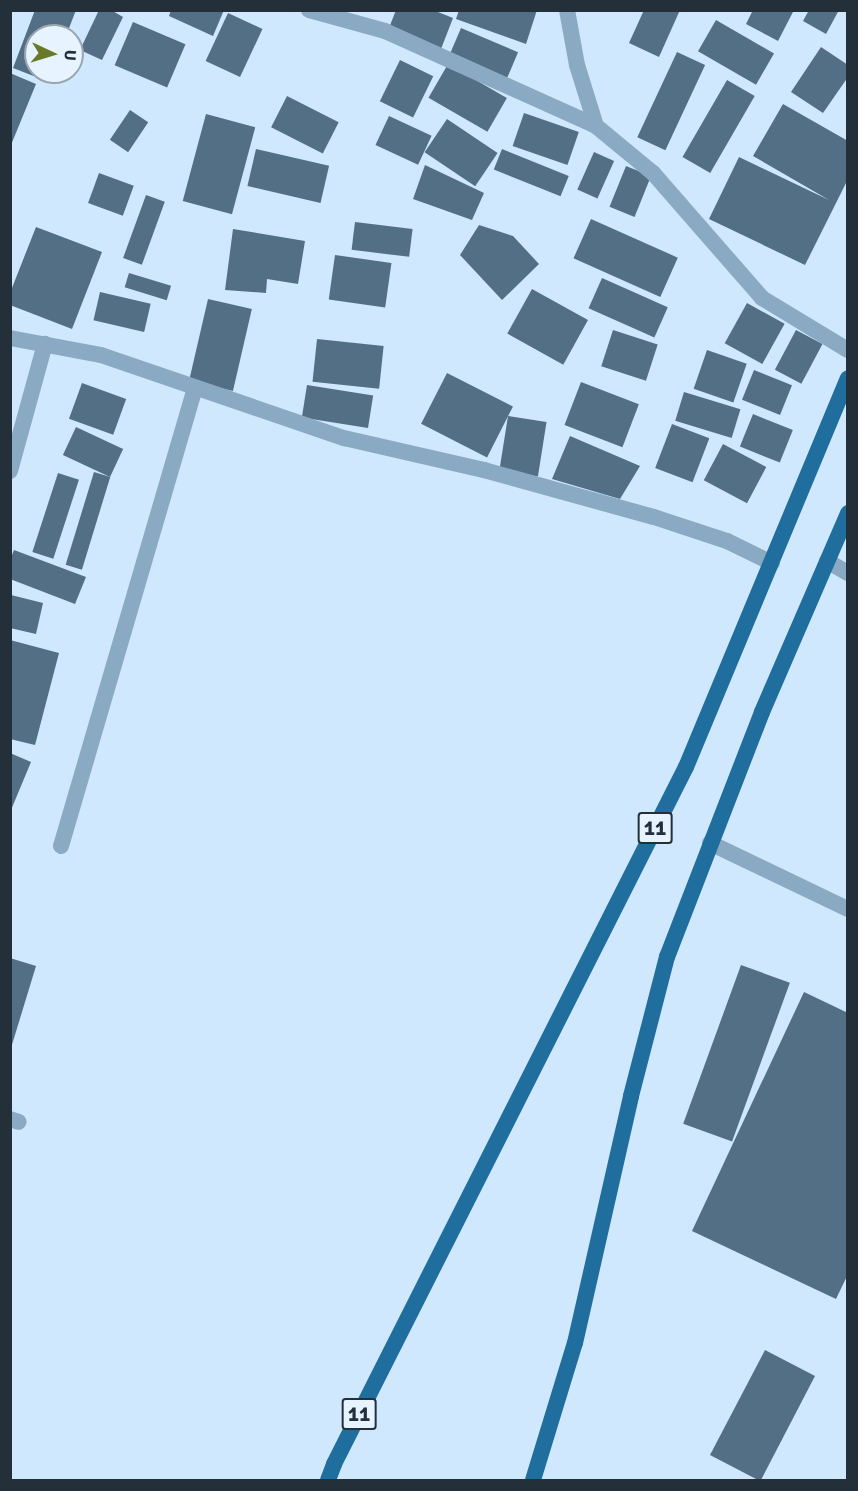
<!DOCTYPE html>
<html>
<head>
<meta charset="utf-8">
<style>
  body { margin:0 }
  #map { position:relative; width:858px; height:1491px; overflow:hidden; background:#cfe8fd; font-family:Signika,sans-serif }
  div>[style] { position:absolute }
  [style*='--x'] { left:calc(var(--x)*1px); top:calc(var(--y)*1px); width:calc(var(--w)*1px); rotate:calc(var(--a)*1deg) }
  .building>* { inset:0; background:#536f86; transform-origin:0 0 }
  .service>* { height:16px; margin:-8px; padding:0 8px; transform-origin:8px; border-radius:8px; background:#8aaac3 }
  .minor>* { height:16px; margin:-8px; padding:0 8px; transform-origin:8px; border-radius:8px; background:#8aaac3 }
  .trunk>* { height:16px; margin:-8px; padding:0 8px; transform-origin:8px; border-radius:8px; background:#206e9d }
  span { translate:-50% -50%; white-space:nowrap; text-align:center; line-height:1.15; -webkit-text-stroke:6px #e7f3fe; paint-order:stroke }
  .shield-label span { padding:2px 4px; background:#e7f3fe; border:2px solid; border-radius:4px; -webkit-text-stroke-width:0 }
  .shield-label { font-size:21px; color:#232f39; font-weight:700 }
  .frame { position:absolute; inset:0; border:12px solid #232f39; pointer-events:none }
  .north { position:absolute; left:24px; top:24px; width:60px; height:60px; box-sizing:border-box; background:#e7f3fe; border:2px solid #99a5af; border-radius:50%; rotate:94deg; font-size:16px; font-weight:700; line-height:24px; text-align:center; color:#232f39 }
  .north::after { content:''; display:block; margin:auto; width:21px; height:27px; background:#6a7927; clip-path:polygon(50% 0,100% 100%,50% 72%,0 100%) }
</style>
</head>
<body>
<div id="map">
  <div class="building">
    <i style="clip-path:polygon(35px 10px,76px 10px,66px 36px,36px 36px,36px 72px,53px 72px,49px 82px,13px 68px)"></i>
    <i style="clip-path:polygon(99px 10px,111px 10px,123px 17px,102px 60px,80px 50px)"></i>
    <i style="clip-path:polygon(171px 10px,224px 10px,213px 36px,169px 16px)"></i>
    <i style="clip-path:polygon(396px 10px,433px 10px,453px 18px,441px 49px,389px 28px)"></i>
    <i style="clip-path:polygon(459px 10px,537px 10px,526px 44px,456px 19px)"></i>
    <i style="clip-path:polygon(644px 10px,680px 10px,659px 57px,629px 43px)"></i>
    <i style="clip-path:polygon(753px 10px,794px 10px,778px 41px,746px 24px)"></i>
    <i style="clip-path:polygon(809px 10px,839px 10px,826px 34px,803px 21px)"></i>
    <i style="left:228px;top:13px;width:38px;height:53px;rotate:25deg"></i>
    <i style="left:716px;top:20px;width:67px;height:36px;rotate:30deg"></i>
    <i style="left:133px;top:22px;width:57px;height:47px;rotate:23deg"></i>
    <i style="left:461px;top:28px;width:62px;height:30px;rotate:23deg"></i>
    <i style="clip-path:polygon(821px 47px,848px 65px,848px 77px,823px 113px,791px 92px)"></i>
    <i style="left:677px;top:52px;width:31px;height:94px;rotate:25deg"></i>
    <i style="left:400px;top:60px;width:37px;height:46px;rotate:26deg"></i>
    <i style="left:448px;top:64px;width:68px;height:39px;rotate:30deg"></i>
    <i style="clip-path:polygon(10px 73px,36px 84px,11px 145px,10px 145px)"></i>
    <i style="left:727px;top:80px;width:32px;height:89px;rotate:30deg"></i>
    <i style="left:287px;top:96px;width:58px;height:35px;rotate:27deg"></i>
    <i style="clip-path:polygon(783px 104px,848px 141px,848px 179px,805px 265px,709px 219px,739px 157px,829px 200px,753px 156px)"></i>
    <i style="left:130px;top:110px;width:22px;height:36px;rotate:34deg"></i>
    <i style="left:524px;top:113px;width:58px;height:35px;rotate:19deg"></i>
    <i style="left:206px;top:114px;width:51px;height:90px;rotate:15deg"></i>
    <i style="left:389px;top:116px;width:47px;height:32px;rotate:25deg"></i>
    <i style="left:447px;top:119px;width:61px;height:40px;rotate:34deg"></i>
    <i style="left:256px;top:149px;width:75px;height:38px;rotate:13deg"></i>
    <i style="left:502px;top:149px;width:72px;height:22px;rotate:22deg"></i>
    <i style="left:594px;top:152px;width:22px;height:41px;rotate:24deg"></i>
    <i style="clip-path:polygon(425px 165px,484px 193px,472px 220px,413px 199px)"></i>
    <i style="left:626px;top:166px;width:27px;height:44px;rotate:22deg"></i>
    <i style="left:99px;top:173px;width:37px;height:32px;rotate:20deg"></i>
    <i style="left:146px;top:195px;width:20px;height:67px;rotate:20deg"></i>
    <i style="left:591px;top:219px;width:95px;height:43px;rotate:24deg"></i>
    <i style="left:355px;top:222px;width:58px;height:28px;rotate:7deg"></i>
    <i style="clip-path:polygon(479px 225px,513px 236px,539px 264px,502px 300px,460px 255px)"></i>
    <i style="clip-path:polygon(36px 227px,102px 252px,72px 329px,10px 305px,10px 293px)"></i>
    <i style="clip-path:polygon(233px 229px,305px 241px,298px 284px,267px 279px,266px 293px,225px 290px)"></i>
    <i style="left:335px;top:255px;width:57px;height:45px;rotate:8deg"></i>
    <i style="left:129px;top:273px;width:44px;height:15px;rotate:17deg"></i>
    <i style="left:602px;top:278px;width:72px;height:33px;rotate:24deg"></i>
    <i style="left:532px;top:289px;width:64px;height:51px;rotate:29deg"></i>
    <i style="left:100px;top:292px;width:52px;height:29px;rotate:13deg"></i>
    <i style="left:208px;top:299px;width:45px;height:84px;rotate:13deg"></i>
    <i style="left:747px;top:303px;width:43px;height:46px;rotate:29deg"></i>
    <i style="left:613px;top:330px;width:47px;height:38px;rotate:18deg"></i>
    <i style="left:796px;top:330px;width:30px;height:45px;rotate:28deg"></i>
    <i style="left:317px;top:339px;width:67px;height:43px;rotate:6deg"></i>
    <i style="left:707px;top:350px;width:42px;height:41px;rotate:19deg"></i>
    <i style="left:754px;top:370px;width:41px;height:32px;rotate:22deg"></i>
    <i style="left:447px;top:373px;width:74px;height:57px;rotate:27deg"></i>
    <i style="left:581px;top:382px;width:62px;height:46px;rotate:21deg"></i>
    <i style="left:82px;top:383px;width:47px;height:38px;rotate:20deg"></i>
    <i style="left:307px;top:385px;width:67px;height:33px;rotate:9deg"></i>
    <i style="left:684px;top:392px;width:59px;height:30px;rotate:17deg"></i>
    <i style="left:753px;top:414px;width:43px;height:35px;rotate:22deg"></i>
    <i style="left:508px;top:416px;width:39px;height:55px;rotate:9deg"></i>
    <i style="left:672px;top:424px;width:40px;height:47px;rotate:21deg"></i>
    <i style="left:76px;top:427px;width:52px;height:31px;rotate:25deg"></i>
    <i style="clip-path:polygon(570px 436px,640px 466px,620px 499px,552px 479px)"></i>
    <i style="left:723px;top:444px;width:49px;height:41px;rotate:28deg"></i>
    <i style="left:94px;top:472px;width:17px;height:97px;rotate:17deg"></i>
    <i style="left:58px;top:473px;width:22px;height:83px;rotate:18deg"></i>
    <i style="clip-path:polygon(14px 550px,86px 577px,75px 604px,10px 579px,10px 560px)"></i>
    <i style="clip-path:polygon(11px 595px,43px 603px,36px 634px,10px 628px)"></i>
    <i style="clip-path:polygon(10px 640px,59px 653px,35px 745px,10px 739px)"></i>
    <i style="clip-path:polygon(10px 753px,31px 762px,11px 810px,10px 810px)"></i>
    <i style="clip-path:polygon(10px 958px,36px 966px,11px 1048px,10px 1047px)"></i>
    <i style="left:741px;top:965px;width:52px;height:169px;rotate:20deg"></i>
    <i style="clip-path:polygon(804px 992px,848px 1013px,848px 1274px,836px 1299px,692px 1231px)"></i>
    <i style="clip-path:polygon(765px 1350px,815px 1376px,761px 1480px,758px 1480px,710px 1455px)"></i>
  </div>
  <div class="service">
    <i style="--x:710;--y:843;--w:153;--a:25.6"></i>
  </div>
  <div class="minor">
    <i style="--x:309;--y:10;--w:79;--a:15.4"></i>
    <i style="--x:385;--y:31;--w:231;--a:24.2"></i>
    <i style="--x:567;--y:10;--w:56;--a:79.7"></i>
    <i style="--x:577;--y:65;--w:64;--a:72.7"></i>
    <i style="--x:596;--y:126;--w:74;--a:39.5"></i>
    <i style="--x:653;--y:173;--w:166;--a:48.9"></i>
    <i style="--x:762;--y:298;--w:100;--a:31.2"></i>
    <i style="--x:10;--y:338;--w:93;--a:10.6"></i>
    <i style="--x:101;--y:355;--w:257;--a:18.9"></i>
    <i style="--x:344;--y:438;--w:144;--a:12.9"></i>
    <i style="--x:484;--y:470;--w:176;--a:15.5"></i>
    <i style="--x:654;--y:517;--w:77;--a:18.2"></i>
    <i style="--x:727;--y:541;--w:50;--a:26.1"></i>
    <i style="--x:10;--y:471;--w:132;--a:-74.6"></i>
    <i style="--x:827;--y:561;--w:24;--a:30"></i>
    <i style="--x:61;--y:846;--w:476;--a:-73.7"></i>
    <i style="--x:10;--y:1119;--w:9;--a:18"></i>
  </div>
  <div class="trunk">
    <i style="--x:328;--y:1480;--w:17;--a:-69"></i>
    <i style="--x:334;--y:1464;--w:781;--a:-63.21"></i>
    <i style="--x:686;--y:767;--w:421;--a:-67.4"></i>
    <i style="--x:533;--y:1480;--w:143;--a:-73"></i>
    <i style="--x:575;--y:1343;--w:253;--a:-77.2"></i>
    <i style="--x:631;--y:1096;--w:144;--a:-75.5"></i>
    <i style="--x:667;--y:957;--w:263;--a:-68.8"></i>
    <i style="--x:762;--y:712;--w:217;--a:-66.6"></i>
  </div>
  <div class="shield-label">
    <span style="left:655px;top:828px">11</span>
    <span style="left:359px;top:1414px">11</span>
  </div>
  <div class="frame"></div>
  <div class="north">U</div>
</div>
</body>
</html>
